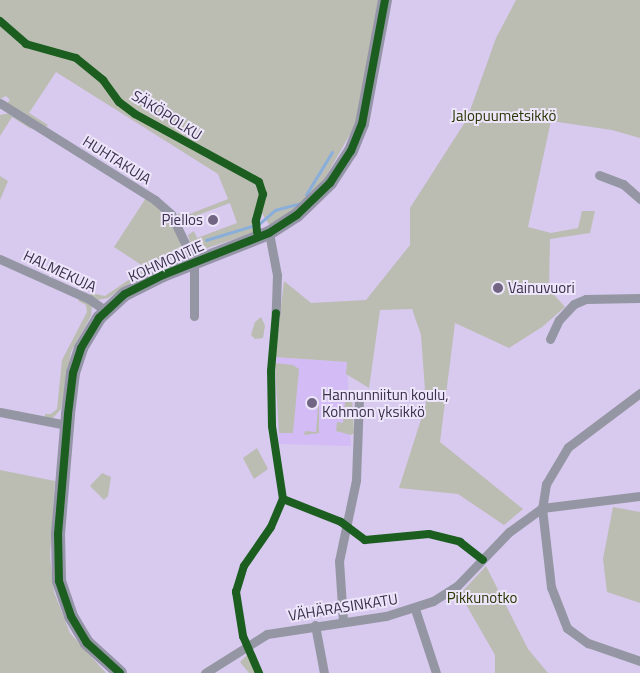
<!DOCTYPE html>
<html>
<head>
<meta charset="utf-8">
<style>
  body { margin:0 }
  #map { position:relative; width:640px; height:673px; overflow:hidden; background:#d8c9ee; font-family:"Titillium Web",sans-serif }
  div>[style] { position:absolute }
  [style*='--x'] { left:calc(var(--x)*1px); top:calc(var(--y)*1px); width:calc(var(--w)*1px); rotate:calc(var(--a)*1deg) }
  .built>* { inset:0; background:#d3bcf5 }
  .green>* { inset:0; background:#bbbdb2 }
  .stream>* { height:2.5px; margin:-1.25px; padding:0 1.25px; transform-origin:1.25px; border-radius:1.25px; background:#8aaeda }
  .street>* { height:9px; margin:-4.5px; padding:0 4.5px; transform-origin:4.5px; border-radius:4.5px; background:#9497a3 }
  .secondary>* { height:14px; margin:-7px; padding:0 7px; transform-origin:7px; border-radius:7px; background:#9495a6 }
  .cycleway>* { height:8px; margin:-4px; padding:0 4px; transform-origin:4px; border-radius:4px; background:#1b5e20 }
  .dots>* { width:14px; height:14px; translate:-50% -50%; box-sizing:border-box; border:2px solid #ede5fa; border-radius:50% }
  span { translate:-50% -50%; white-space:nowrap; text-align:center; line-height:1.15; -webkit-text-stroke:4px #ede5fa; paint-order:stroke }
  .street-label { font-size:15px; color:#3a2f4a }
  .park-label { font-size:15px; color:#2a3604 }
  .poi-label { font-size:15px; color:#3a2f4a }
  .right { translate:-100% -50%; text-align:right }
  .left { translate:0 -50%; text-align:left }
</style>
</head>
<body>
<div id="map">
  <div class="built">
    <i style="clip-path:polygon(275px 357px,347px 362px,351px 446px,279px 444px)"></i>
  </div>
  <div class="green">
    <i style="clip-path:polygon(0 0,378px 0,356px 124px,321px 185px,310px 198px,270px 226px,258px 207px,255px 232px,202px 250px,192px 248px,188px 235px,194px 231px,197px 238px,237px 223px,230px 203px,190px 218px,193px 226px,188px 227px,183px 226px,176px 216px,179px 213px,182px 217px,228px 199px,218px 174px,56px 72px,29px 113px,48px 125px,46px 127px,7px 103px,10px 100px,6px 96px,0 99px)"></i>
    <i style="clip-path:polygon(516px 0,640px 0,640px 138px,612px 130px,551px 121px,528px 227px,551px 233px,578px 228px,582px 211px,595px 211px,590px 233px,550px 239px,549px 289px,565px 307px,542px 327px,509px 348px,455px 323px,440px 442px,523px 509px,504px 525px,458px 494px,399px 488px,426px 404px,421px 335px,412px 309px,380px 310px,369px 388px,346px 374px,347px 362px,275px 357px,284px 281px,311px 303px,366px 300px,410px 245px,410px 208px,467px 119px,496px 38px)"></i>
    <i style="clip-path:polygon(10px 113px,32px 127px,31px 129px,12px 117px,0 136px,0 115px)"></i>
    <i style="clip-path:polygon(0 176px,8px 181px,0 200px)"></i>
    <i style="clip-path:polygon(146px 198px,168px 216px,185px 251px,152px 268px,108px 298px,97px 300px,90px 296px,91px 293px,105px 296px,146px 268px,114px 247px)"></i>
    <i style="clip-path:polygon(80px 299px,92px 305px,91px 316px,71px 352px,61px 409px,52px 419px,45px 418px,45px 414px,51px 414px,57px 409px,62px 360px,87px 312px,86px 305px,78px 301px)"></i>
    <i style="clip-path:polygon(261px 317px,265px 326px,263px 338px,255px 339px,251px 335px,255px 322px)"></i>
    <i style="clip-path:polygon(275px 363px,293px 365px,299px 369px,293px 433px,279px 433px)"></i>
    <i style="clip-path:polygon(319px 393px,319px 433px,304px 435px,305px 431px,316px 432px)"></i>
    <i style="clip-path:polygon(343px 395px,352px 396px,354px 433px,351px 435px,336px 431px,337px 422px,343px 423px,345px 402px,339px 401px)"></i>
    <i style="clip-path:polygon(257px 448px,268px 469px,254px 479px,243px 458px)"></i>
    <i style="clip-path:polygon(0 470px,55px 481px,50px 556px,54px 592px,70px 633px,106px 673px,0 673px)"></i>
    <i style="clip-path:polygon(102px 473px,111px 477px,108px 496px,104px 500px,90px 486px)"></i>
    <i style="clip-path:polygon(613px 507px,640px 512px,640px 603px,607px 592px,603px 559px)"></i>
    <i style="clip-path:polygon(486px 566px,528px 649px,548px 673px,495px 673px,495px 655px,460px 594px)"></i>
    <i style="clip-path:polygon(247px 655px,250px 656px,257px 673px,249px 673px,240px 662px)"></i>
  </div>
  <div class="stream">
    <i style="--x:306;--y:195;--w:50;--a:-58.8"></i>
    <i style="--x:259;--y:224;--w:21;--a:-41"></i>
    <i style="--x:275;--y:210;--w:24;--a:-15"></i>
    <i style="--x:206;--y:240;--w:48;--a:-16.9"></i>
  </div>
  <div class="street">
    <i style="--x:0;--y:103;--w:183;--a:32"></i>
    <i style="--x:155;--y:200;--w:21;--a:41"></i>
    <i style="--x:171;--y:214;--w:53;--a:64.4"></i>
    <i style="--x:194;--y:262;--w:54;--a:90"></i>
    <i style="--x:599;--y:175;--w:26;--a:21"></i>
    <i style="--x:623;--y:184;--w:23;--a:41"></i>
    <i style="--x:269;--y:233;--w:43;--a:79.2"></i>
    <i style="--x:277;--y:275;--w:38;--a:92"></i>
    <i style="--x:0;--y:259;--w:98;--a:24.2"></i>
    <i style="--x:89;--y:299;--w:21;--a:35"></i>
    <i style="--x:550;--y:339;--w:21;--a:-65"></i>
    <i style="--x:559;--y:320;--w:22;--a:-47"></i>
    <i style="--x:574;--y:304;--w:13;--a:-23"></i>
    <i style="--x:586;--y:299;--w:54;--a:-1.1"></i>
    <i style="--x:640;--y:393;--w:90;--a:143.1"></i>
    <i style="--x:568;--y:447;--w:43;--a:120.7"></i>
    <i style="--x:546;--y:484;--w:24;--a:99"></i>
    <i style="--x:542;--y:508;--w:80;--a:83.5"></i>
    <i style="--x:551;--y:587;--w:44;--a:68.7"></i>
    <i style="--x:567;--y:628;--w:26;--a:36"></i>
    <i style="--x:588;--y:643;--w:55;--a:19.1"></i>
    <i style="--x:0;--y:412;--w:68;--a:11"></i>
    <i style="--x:415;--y:609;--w:67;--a:71.8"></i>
    <i style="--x:343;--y:621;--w:60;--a:-93.8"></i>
    <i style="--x:339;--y:561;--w:83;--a:-78.1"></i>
    <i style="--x:356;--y:480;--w:82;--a:-87.9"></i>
    <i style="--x:315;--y:625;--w:49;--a:79.4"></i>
    <i style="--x:205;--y:673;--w:73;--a:-32.2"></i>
    <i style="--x:267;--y:634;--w:120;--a:-8.6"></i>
    <i style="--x:386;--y:616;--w:49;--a:-17.7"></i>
    <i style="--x:433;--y:601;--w:28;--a:-32"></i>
    <i style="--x:457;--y:586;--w:75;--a:-46.1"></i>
    <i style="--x:509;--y:532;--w:41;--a:-36"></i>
    <i style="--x:542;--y:508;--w:99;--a:-7"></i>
  </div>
  <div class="secondary">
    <i style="--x:120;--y:673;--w:45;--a:-137.7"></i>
    <i style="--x:87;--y:643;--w:31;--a:-121"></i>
    <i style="--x:71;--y:616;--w:37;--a:-109"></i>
    <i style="--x:59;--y:581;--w:47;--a:-91.2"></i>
    <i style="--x:58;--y:534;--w:120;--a:-85.2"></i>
    <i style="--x:68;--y:414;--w:41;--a:-83"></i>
    <i style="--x:73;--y:373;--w:26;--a:-72"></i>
    <i style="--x:81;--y:348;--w:35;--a:-59"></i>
    <i style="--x:99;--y:318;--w:35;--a:-43"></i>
    <i style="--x:125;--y:294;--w:42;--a:-26.6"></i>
    <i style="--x:163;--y:275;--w:114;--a:-21.6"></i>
    <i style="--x:269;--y:233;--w:33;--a:-33"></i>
    <i style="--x:297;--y:215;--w:46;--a:-44.1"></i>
    <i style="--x:330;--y:183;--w:38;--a:-57"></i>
    <i style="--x:351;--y:151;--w:29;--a:-68"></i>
    <i style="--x:362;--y:124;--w:126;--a:-79.5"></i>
  </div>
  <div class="cycleway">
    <i style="--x:0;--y:21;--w:35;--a:41"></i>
    <i style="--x:26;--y:44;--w:52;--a:15.6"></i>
    <i style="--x:76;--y:58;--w:35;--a:39"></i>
    <i style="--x:103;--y:80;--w:27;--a:54"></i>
    <i style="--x:119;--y:102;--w:20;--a:37"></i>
    <i style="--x:135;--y:114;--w:141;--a:28.7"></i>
    <i style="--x:259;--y:182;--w:13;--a:72"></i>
    <i style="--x:263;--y:194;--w:28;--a:105"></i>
    <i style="--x:256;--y:221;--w:11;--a:85"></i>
    <i style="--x:283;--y:499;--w:62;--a:21.6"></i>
    <i style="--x:341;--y:522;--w:30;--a:37"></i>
    <i style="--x:365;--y:540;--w:64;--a:-5.4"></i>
    <i style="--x:429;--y:534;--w:32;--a:14"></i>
    <i style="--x:460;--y:542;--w:29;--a:38"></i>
    <i style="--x:120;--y:673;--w:45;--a:-137.7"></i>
    <i style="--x:87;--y:643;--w:31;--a:-121"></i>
    <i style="--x:71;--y:616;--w:37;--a:-109"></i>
    <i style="--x:59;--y:581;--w:47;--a:-91.2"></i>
    <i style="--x:58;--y:534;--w:120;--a:-85.2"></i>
    <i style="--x:68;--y:414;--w:41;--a:-83"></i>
    <i style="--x:73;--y:373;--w:26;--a:-72"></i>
    <i style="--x:81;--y:348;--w:35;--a:-59"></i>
    <i style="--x:99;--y:318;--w:35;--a:-43"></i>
    <i style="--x:125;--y:294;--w:42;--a:-26.6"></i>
    <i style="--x:163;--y:275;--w:114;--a:-21.6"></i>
    <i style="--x:269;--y:233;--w:33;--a:-33"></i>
    <i style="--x:297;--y:215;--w:46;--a:-44.1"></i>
    <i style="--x:330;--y:183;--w:38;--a:-57"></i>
    <i style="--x:351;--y:151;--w:29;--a:-68"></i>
    <i style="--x:362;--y:124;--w:126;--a:-79.5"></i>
    <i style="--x:259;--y:673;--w:40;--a:-113.4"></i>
    <i style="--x:243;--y:636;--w:45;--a:-99"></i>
    <i style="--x:236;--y:592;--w:27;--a:-73"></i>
    <i style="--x:244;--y:566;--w:47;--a:-55.3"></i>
    <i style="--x:271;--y:527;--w:30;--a:-67"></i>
    <i style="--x:283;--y:499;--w:74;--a:-98.6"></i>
    <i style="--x:272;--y:426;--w:55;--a:-91"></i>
    <i style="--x:271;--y:371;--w:58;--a:-85.1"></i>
  </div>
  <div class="dots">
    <i style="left:213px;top:220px;background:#716583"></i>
    <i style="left:498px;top:288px;background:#716583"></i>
    <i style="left:312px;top:403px;background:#716583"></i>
  </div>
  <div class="street-label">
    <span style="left:167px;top:115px;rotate:32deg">SÄKÖPOLKU</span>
    <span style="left:117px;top:160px;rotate:32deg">HUHTAKUJA</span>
    <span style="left:166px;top:261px;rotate:-24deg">KOHMONTIE</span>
    <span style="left:60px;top:271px;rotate:25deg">HALMEKUJA</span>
    <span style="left:343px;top:607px;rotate:-9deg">VÄHÄRASINKATU</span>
  </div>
  <div class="park-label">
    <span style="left:504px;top:116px">Jalopuumetsikkö</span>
    <span style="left:482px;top:598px">Pikkunotko</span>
  </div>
  <div class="poi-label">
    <span class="right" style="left:203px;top:220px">Piellos</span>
    <span class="left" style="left:508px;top:288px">Vainuvuori</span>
    <span class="left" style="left:322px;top:403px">Hannunniitun koulu,<br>Kohmon yksikkö</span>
  </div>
</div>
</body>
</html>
